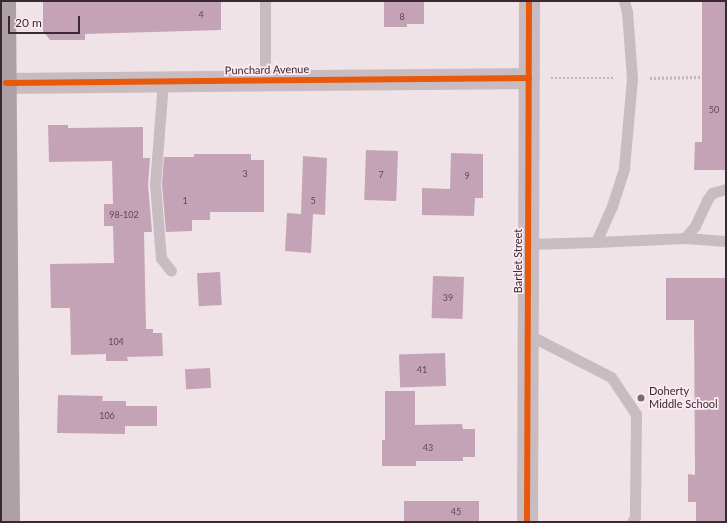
<!DOCTYPE html>
<html>
<head>
<meta charset="utf-8">
<style>
  body { margin:0 }
  #map { position:relative; width:727px; height:523px; overflow:hidden; background:#f0e3e7; font-family:Lato,sans-serif }
  div>[style] { position:absolute }
  [style*='--x'] { left:calc(var(--x)*1px); top:calc(var(--y)*1px); width:calc(var(--w)*1px); rotate:calc(var(--a)*1deg) }
  .building>* { inset:0; background:#c5a3b6; transform-origin:0 0 }
  .path>* { height:2.5px; margin-top:-1.25px; transform-origin:0; background:repeating-linear-gradient(90deg,#c2b4ba 0 2px,transparent 0 4px) }
  .lane>* { height:11px; margin:-5.5px; padding:0 5.5px; transform-origin:5.5px; border-radius:5.5px; background:#c9bcc1 }
  .street>* { height:21px; margin:-10.5px; padding:0 10.5px; transform-origin:10.5px; border-radius:10.5px; background:#c9bcc1 }
  .primary>* { height:22px; margin:-11px; padding:0 11px; transform-origin:11px; border-radius:11px; background:#aea1a6 }
  .cycleway>* { height:6px; margin:-3px; padding:0 3px; transform-origin:3px; border-radius:3px; background:#e8590c }
  .dots>* { width:11px; height:11px; translate:-50% -50%; box-sizing:border-box; border:2px solid #fcebf0; border-radius:50% }
  span { translate:-50% -50%; white-space:nowrap; text-align:center; line-height:1.15; -webkit-text-stroke:3.5px #fcebf0; paint-order:stroke }
  .number-label { font-size:9px; color:#5e4853 }
  .number-label span { -webkit-text-stroke-width:0 }
  .street-label { font-size:11px; color:#3b2932 }
  .poi-label { font-size:11px; color:#3b2932 }
  .left { translate:0 -50%; text-align:left }
  .frame { position:absolute; inset:0; border:2px solid #3b2932; pointer-events:none }
  .scale { position:absolute; left:8px; top:16px; width:72px; height:18px; box-sizing:border-box; border:2px solid #3b2932; border-top:0; padding-left:5px; font-size:12px; line-height:14px; white-space:nowrap; color:#3b2932; -webkit-text-stroke:3px #fcebf0; paint-order:stroke }
</style>
</head>
<body>
<div id="map">
  <div class="building">
    <i style="clip-path:polygon(43px 1px,221px 1px,221px 30px,85px 34px,85px 40px,50px 40px,43px 31px)"></i>
    <i style="clip-path:polygon(384px 1px,424px 1px,424px 24px,407px 24px,407px 27px,384px 27px)"></i>
    <i style="clip-path:polygon(702px 1px,726px 1px,726px 170px,694px 170px,695px 142px,702px 142px)"></i>
    <i style="clip-path:polygon(48px 125px,68px 125px,68px 128px,143px 127px,143px 158px,150px 158px,148px 185px,152px 232px,144px 232px,146px 329px,153px 329px,153px 333px,162px 333px,163px 356px,127px 357px,128px 361px,106px 361px,106px 354px,71px 355px,70px 308px,51px 308px,50px 264px,114px 263px,113px 226px,104px 226px,104px 204px,113px 204px,112px 161px,49px 162px)"></i>
    <i style="left:366px;top:150px;width:32px;height:50px;rotate:2deg"></i>
    <i style="clip-path:polygon(451px 153px,483px 154px,483px 198px,475px 198px,474px 216px,422px 215px,422px 188px,450px 189px)"></i>
    <i style="clip-path:polygon(194px 154px,251px 154px,251px 160px,264px 160px,264px 212px,210px 212px,210px 220px,192px 220px,192px 231px,166px 232px,162px 184px,164px 157px,194px 157px)"></i>
    <i style="clip-path:polygon(303px 156px,327px 158px,325px 215px,313px 214px,311px 253px,285px 251px,287px 213px,301px 214px)"></i>
    <i style="left:220px;top:272px;width:33px;height:23px;rotate:87deg"></i>
    <i style="left:433px;top:276px;width:31px;height:42px;rotate:2deg"></i>
    <i style="clip-path:polygon(666px 278px,726px 278px,726px 522px,696px 522px,696px 502px,688px 502px,688px 474px,695px 475px,694px 320px,666px 320px)"></i>
    <i style="left:445px;top:353px;width:33px;height:46px;rotate:88deg"></i>
    <i style="left:210px;top:368px;width:20px;height:25px;rotate:87deg"></i>
    <i style="clip-path:polygon(385px 391px,415px 391px,415px 425px,462px 424px,463px 429px,475px 429px,475px 457px,463px 457px,463px 461px,416px 461px,416px 466px,382px 466px,382px 440px,385px 440px)"></i>
    <i style="clip-path:polygon(58px 395px,103px 396px,102px 401px,126px 401px,126px 406px,157px 406px,157px 426px,125px 426px,125px 434px,57px 433px)"></i>
    <i style="left:479px;top:501px;width:21px;height:75px;rotate:90deg"></i>
  </div>
  <div class="path">
    <i style="--x:551;--y:78;--w:64;--a:0"></i>
    <i style="--x:650;--y:78;--w:52;--a:-1.1"></i>
  </div>
  <div class="lane">
    <i style="--x:265;--y:1;--w:79;--a:90"></i>
    <i style="--x:163;--y:81;--w:103;--a:94.4"></i>
    <i style="--x:155;--y:184;--w:74;--a:85.4"></i>
    <i style="--x:161;--y:258;--w:16;--a:52"></i>
    <i style="--x:685;--y:238;--w:16;--a:-50"></i>
    <i style="--x:695;--y:226;--w:29;--a:-65"></i>
    <i style="--x:707;--y:200;--w:9;--a:-54"></i>
    <i style="--x:712;--y:193;--w:15;--a:-16"></i>
    <i style="--x:596;--y:242;--w:89;--a:-2.6"></i>
    <i style="--x:685;--y:238;--w:41;--a:4.2"></i>
    <i style="--x:528;--y:244;--w:68;--a:-1.7"></i>
    <i style="--x:596;--y:242;--w:39;--a:-66"></i>
    <i style="--x:612;--y:206;--w:40;--a:-72"></i>
    <i style="--x:624;--y:168;--w:90;--a:-84.9"></i>
    <i style="--x:632;--y:78;--w:66;--a:-94.3"></i>
    <i style="--x:627;--y:12;--w:11;--a:-105"></i>
    <i style="--x:527;--y:334;--w:94;--a:27.1"></i>
    <i style="--x:611;--y:377;--w:45;--a:56"></i>
    <i style="--x:636;--y:414;--w:103;--a:90.6"></i>
    <i style="--x:635;--y:517;--w:6;--a:121"></i>
  </div>
  <div class="street">
    <i style="--x:6;--y:83;--w:523;--a:-0.55"></i>
    <i style="--x:527;--y:522;--w:521;--a:-89.78"></i>
  </div>
  <div class="primary">
    <i style="--x:5;--y:1;--w:521;--a:89.56"></i>
  </div>
  <div class="cycleway">
    <i style="--x:6;--y:83;--w:523;--a:-0.55"></i>
    <i style="--x:527;--y:522;--w:521;--a:-89.78"></i>
  </div>
  <div class="dots">
    <i style="left:641px;top:398px;background:#7a6a71"></i>
  </div>
  <div class="number-label">
    <span style="left:201px;top:15px">4</span>
    <span style="left:402px;top:17px">8</span>
    <span style="left:714px;top:110px">50</span>
    <span style="left:245px;top:174px">3</span>
    <span style="left:381px;top:175px">7</span>
    <span style="left:467px;top:176px">9</span>
    <span style="left:185px;top:201px">1</span>
    <span style="left:313px;top:201px">5</span>
    <span style="left:124px;top:215px">98-102</span>
    <span style="left:448px;top:298px">39</span>
    <span style="left:116px;top:342px">104</span>
    <span style="left:422px;top:370px">41</span>
    <span style="left:107px;top:416px">106</span>
    <span style="left:428px;top:448px">43</span>
    <span style="left:456px;top:512px">45</span>
  </div>
  <div class="street-label">
    <span style="left:267px;top:70px;rotate:-1deg">Punchard Avenue</span>
    <span style="left:518px;top:261px;rotate:-90deg">Bartlet Street</span>
  </div>
  <div class="poi-label">
    <span class="left" style="left:649px;top:398px">Doherty<br>Middle School</span>
  </div>
  <div class="frame"></div>
  <div class="scale">20 m</div>
</div>
</body>
</html>
